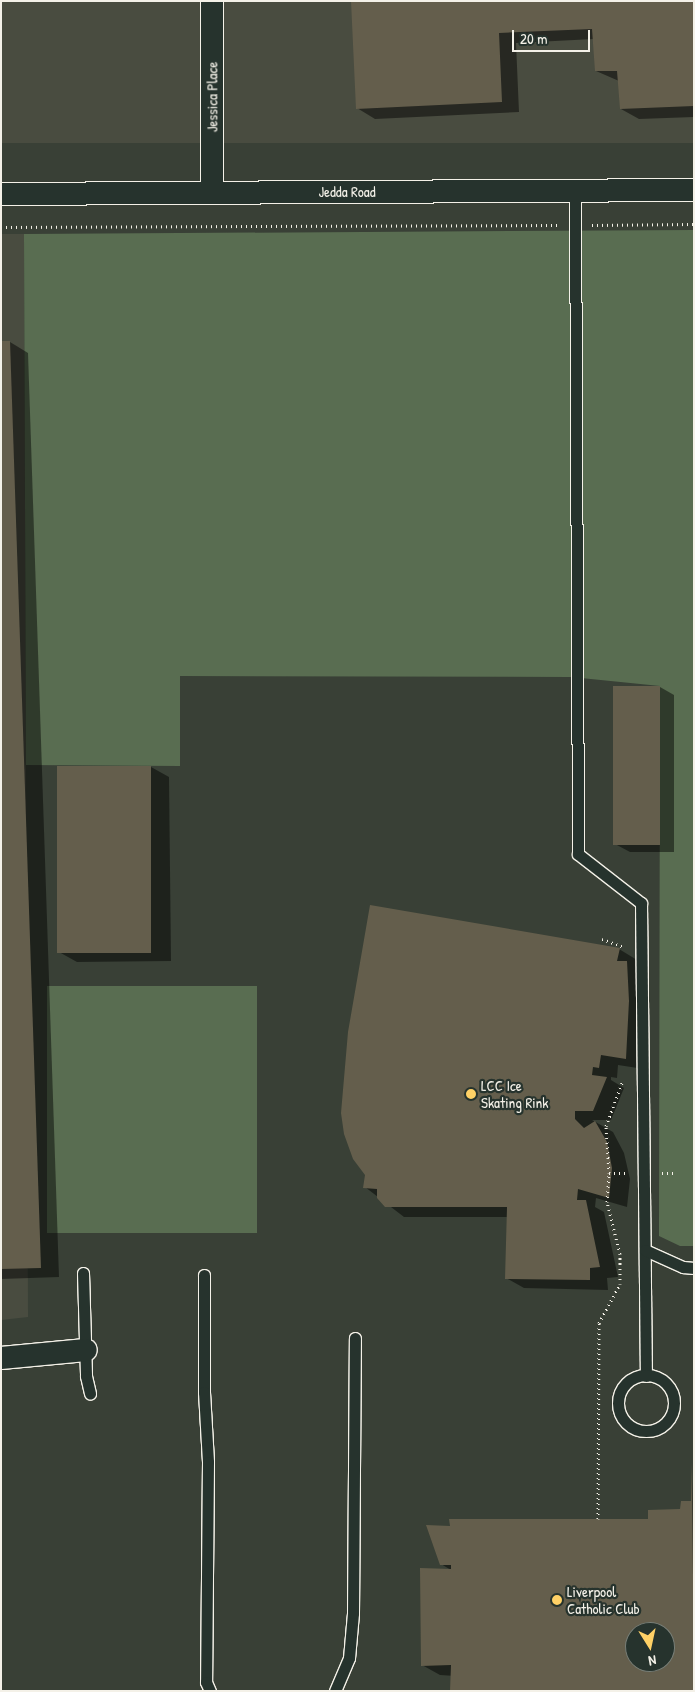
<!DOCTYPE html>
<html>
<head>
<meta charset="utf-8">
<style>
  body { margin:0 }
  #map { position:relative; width:695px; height:1692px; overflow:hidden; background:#394036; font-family:"Patrick Hand",sans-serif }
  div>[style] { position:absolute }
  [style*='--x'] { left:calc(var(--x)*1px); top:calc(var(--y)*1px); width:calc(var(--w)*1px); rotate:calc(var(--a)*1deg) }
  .built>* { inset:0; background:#494c40; transform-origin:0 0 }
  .green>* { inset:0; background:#596d51; transform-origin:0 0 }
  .shadow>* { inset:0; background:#0007 }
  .building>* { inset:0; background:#645e4c; transform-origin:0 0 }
  .path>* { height:3px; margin-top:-1.5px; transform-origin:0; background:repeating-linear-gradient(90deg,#f4f1e8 0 1px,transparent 0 5px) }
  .roads { filter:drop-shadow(1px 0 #f4f1e8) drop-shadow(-1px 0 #f4f1e8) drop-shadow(0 1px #f4f1e8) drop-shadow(0 -1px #f4f1e8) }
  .lane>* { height:11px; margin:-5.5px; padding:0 5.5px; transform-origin:5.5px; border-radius:5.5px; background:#26332d }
  .lane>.ring { margin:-5.5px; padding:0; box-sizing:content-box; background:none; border:11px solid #26332d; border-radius:50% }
  .street>* { height:22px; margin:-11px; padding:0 11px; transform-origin:11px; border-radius:11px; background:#26332d }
  .dots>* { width:14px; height:14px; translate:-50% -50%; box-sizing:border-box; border:2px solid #26332d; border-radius:50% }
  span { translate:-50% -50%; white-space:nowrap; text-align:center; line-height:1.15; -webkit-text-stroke:4.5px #26332d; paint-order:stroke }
  .street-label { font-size:15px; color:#f4f1e8 }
  .poi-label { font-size:15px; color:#f4f1e8 }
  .left { translate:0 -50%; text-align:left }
  .frame { position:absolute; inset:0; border:2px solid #f4f1e8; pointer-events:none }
  .north { position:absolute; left:625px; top:1622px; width:50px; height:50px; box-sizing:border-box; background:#26332d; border:1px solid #787f78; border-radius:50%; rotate:170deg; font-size:14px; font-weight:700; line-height:20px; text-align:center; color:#f4f1e8 }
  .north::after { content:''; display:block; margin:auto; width:18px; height:22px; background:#ffd166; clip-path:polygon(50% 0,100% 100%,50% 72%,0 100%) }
  .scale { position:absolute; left:512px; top:30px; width:78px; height:22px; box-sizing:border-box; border:2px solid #f4f1e8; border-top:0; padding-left:6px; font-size:15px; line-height:18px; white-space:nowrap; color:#f4f1e8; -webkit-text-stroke:4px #26332d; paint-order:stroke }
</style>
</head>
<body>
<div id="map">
  <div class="built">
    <i style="left:1px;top:1px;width:693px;height:142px"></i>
    <i style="clip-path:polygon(1px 234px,24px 234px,28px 1317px,1px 1320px)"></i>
  </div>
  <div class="green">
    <i style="clip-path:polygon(694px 230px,694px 1246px,680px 1246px,659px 1236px,660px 686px,571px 677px,180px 676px,180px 766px,26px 765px,24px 234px)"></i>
    <i style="left:47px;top:986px;width:210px;height:247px"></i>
  </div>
  <div class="shadow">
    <i style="clip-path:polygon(352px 1px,694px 1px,694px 117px,639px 119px,621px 109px,619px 81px,596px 71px,594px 39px,516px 43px,519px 112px,375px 119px,357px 108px)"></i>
    <i style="clip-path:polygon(10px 342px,28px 353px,59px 1277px,1px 1279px,1px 343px)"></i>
    <i style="clip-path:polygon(660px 687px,674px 695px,674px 852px,630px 852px,615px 844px,614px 688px)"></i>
    <i style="clip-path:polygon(151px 767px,169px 777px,171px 961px,77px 962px,59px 952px)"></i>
    <i style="clip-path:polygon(619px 949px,637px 960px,636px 968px,644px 973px,644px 1069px,618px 1065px,617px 1078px,611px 1077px,611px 1080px,624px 1088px,611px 1120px,592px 1120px,613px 1132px,624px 1153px,630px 1179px,627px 1207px,596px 1198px,595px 1207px,604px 1212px,618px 1277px,607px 1278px,608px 1290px,524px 1288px,506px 1278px,508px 1217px,404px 1217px,365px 1187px)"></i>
    <i style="clip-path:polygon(evenodd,694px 1456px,694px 1691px,440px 1675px,422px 1665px,451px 1570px,441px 1564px,650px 1520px,682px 1510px,692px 1502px,694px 1456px,635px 1632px,665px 1632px,665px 1662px,635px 1662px,635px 1632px)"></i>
  </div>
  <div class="building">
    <i style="clip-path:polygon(351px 1px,694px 1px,694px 106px,620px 109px,617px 71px,595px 71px,592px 29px,499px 33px,502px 102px,356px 109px)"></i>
    <i style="clip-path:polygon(1px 341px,10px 341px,41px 1268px,1px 1269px)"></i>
    <i style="left:660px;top:686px;width:159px;height:47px;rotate:90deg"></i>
    <i style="left:57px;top:766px;width:94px;height:187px"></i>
    <i style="clip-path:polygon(370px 905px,620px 948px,617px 961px,627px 961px,629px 1001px,626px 1059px,601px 1055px,599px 1068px,593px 1067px,592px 1075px,607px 1077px,593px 1111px,575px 1111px,575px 1119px,584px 1128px,595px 1121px,607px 1142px,612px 1168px,609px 1198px,578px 1189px,577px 1200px,586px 1200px,600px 1267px,590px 1268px,590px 1280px,505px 1279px,507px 1207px,385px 1207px,377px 1198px,377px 1189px,363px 1188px,365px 1175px,353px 1159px,344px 1134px,341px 1113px,348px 1032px)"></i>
    <i style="clip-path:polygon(evenodd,692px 1462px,694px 1691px,450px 1691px,451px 1665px,421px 1666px,420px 1568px,451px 1569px,451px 1565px,440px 1565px,426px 1525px,450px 1526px,449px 1519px,648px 1519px,648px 1510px,680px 1509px,681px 1501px,691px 1501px,692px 1462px,635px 1632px,665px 1632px,665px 1662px,635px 1662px,635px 1632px)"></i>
  </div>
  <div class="path">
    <i style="--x:592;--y:225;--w:102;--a:-0.6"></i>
    <i style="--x:1;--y:227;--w:557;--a:-0.21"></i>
    <i style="--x:602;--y:939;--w:23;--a:20"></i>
    <i style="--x:609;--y:1173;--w:17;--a:0"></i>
    <i style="--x:662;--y:1173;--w:13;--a:0"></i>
    <i style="--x:598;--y:1519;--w:196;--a:-89.7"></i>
    <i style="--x:599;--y:1323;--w:44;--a:-61.7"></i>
    <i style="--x:620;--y:1284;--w:30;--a:-90"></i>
    <i style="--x:620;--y:1254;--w:54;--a:-104"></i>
    <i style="--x:607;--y:1202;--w:29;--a:-86"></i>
    <i style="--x:609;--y:1173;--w:47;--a:-93.7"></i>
    <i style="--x:606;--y:1126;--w:49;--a:-69.7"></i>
  </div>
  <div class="roads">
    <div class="lane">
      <i style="--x:575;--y:190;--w:664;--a:89.74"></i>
      <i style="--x:578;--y:854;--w:80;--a:37.9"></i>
      <i style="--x:641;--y:903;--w:473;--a:89.4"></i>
      <i style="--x:645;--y:1250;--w:42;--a:24.1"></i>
      <i style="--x:683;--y:1267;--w:11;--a:5"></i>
      <i style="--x:83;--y:1273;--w:103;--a:88.3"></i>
      <i style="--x:86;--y:1376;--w:18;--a:77"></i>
      <i style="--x:204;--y:1275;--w:117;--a:90"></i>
      <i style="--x:204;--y:1392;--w:70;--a:86.7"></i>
      <i style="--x:208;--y:1462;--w:220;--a:90.5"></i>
      <i style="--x:206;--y:1682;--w:10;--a:66"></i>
      <i class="ring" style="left:618px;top:1375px;width:45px;height:45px"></i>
      <i style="--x:335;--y:1691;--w:36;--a:-67"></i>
      <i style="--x:349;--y:1658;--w:45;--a:-84.9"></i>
      <i style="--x:353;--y:1613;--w:275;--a:-89.6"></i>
    </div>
    <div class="street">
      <i style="--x:212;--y:1;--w:192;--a:90"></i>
      <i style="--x:1;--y:194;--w:693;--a:-0.33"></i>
      <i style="--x:1;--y:1358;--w:85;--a:-5.4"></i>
    </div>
  </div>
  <div class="dots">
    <i style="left:471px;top:1094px;background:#ffd166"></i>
    <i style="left:557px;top:1600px;background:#ffd166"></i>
  </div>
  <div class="street-label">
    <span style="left:212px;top:97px;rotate:-90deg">Jessica Place</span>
    <span style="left:347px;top:192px">Jedda Road</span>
  </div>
  <div class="poi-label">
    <span class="left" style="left:481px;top:1094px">LCC Ice<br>Skating Rink</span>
    <span class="left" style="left:567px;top:1600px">Liverpool<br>Catholic Club</span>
  </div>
  <div class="frame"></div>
  <div class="north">N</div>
  <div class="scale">20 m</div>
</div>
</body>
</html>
